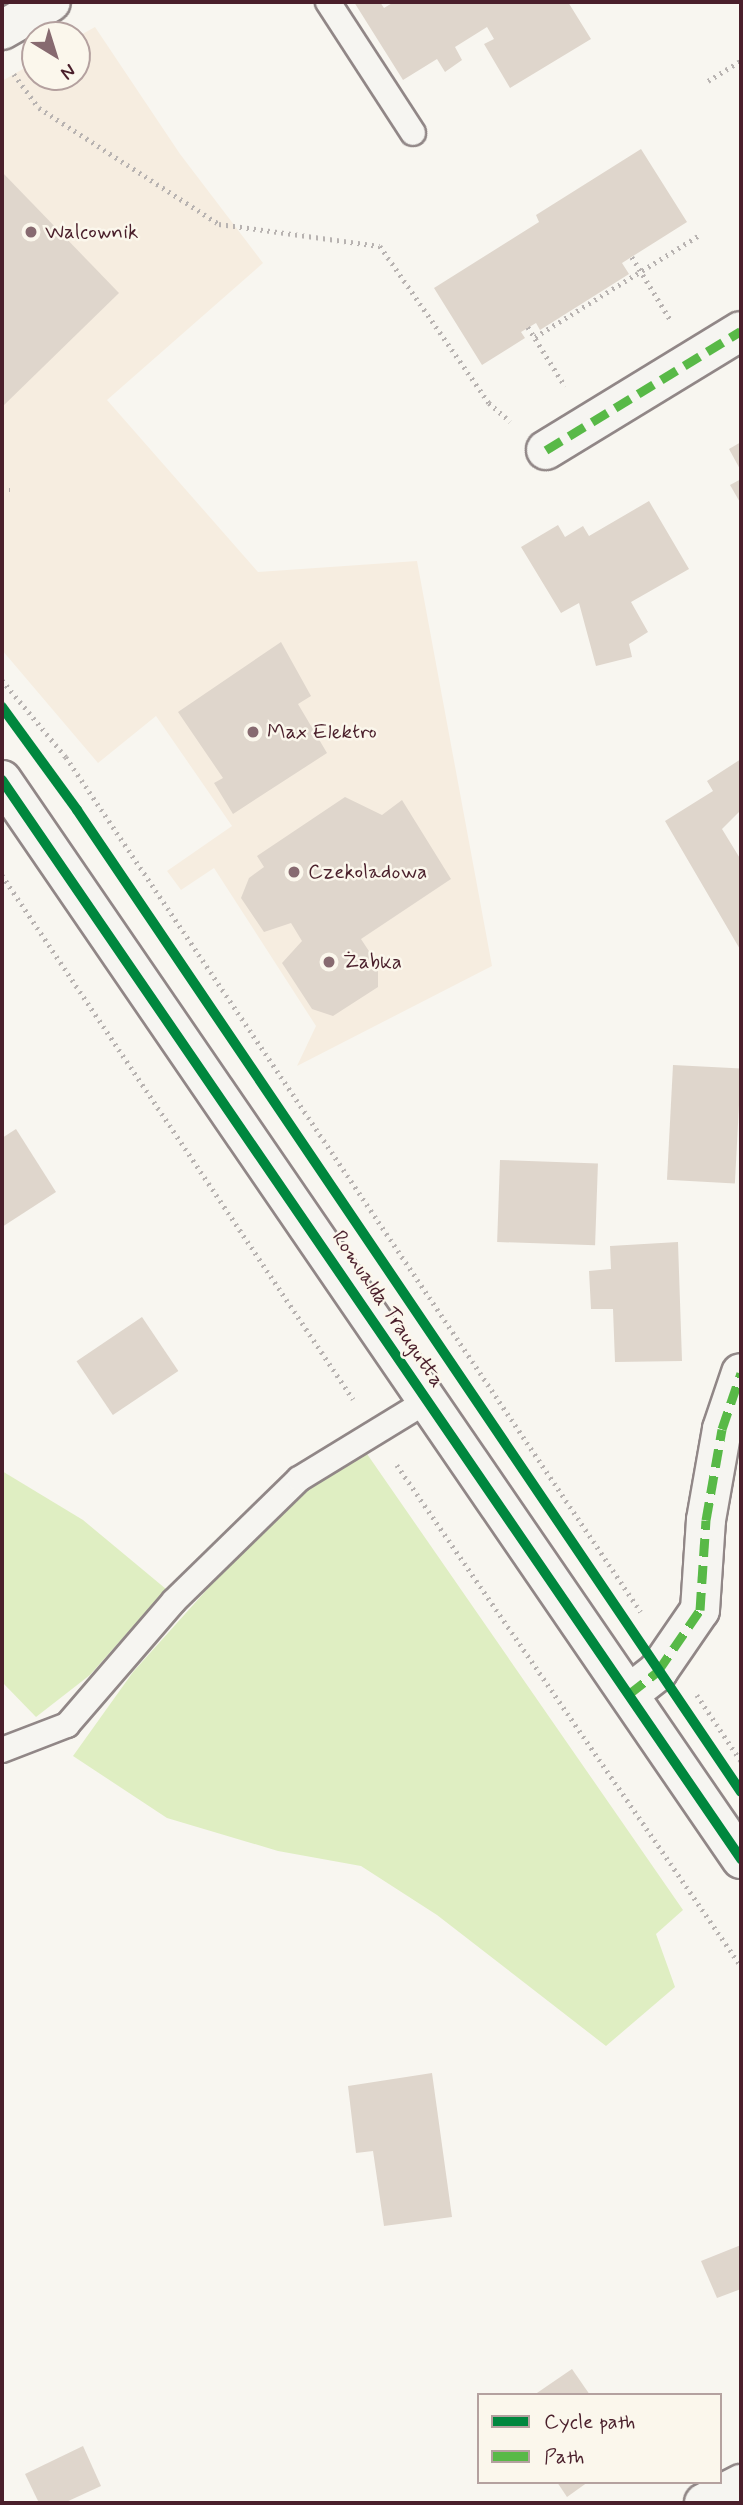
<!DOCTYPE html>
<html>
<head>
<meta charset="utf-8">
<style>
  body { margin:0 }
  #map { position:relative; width:743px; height:2505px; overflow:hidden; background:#f8f6f0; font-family:Mynerve,sans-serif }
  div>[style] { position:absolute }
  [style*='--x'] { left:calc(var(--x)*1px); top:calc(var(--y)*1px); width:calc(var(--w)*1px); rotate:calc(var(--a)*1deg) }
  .built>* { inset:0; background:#f6ede0 }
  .green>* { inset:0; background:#dfeec2 }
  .building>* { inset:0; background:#dfd6cc; transform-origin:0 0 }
  .path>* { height:4.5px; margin-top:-2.25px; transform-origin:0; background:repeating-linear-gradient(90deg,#b8b3b1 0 2px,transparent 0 7px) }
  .roads { filter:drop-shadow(2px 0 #918787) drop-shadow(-2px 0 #918787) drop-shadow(0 2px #918787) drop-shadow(0 -2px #918787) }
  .lane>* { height:24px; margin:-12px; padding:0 12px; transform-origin:12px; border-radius:12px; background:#f6f5f1 }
  .street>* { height:38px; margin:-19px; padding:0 19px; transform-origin:19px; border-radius:19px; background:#f6f5f1 }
  .secondary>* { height:38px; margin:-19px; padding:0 19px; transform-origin:19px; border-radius:19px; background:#f6f5f1 }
  .quiet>* { height:9px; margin-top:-4.5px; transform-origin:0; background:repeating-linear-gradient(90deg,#58b947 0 18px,transparent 0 27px) }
  .cycleway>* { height:10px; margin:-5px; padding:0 5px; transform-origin:5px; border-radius:5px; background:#00873e }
  .dots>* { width:19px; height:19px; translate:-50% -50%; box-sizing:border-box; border:4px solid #fbf7ec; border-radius:50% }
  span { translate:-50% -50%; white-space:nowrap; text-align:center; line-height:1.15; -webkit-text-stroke:5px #fbf7ec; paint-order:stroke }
  .poi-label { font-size:21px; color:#4a1f2b }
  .left { translate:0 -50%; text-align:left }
  .street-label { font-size:21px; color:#4a1f2b }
  .frame { position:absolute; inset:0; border:4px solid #4a1f2b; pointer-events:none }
  .legend { position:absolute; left:477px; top:2393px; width:245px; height:91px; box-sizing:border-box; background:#fbf7ec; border:2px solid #b4a19f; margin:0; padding:9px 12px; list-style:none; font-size:21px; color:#4a1f2b }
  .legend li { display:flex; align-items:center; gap:14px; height:35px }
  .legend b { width:35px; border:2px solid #b4a19f }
  .north { position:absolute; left:21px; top:21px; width:70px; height:70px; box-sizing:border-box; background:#fbf7ec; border:2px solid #b4a19f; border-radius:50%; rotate:142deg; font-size:19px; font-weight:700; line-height:28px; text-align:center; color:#4a1f2b }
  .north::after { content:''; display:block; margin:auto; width:24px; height:32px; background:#876a70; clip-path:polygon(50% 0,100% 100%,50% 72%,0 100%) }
</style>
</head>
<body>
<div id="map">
  <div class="built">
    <i style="clip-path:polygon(95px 27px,180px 154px,263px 263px,107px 400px,258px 572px,417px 561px,492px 966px,297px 1066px,316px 1026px,214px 868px,181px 890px,167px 871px,232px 826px,156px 716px,98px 763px,2px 650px,2px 81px,35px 62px,35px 77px,77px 77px,77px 37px)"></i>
  </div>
  <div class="green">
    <i style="clip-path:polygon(365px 1451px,683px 1910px,656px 1934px,675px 1987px,606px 2046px,437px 1915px,361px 1866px,278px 1851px,167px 1818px,73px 1756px,133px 1672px,237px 1556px,308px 1490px)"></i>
    <i style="clip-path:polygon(2px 1471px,83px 1520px,166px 1589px,90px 1675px,36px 1717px,2px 1682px)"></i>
  </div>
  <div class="building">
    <i style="clip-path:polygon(354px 2px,380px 2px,384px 8px,394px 2px,568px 2px,591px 39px,510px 88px,484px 44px,494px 39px,487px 27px,455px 47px,462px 60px,445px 72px,437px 59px,403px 80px)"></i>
    <i style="clip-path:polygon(641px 149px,687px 222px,622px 263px,629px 274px,540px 330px,536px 323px,521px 332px,525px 338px,482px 365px,434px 288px,539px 222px,536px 215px)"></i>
    <i style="clip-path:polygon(2px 172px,119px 293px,2px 407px)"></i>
    <i style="clip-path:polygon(741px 442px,741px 471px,729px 449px)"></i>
    <i style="clip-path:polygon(741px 479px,741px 504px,730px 485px)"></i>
    <i style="clip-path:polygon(649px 501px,689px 569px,631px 602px,648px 632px,629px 644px,632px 657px,596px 666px,579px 603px,561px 613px,521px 547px,558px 525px,565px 537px,583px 526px,589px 536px)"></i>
    <i style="clip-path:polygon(281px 642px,311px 696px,298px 704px,327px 753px,233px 814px,214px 783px,223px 778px,178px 712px)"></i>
    <i style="clip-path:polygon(741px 759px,741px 810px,722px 829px,741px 860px,741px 951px,665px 821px,713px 791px,707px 781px)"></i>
    <i style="clip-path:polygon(345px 797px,382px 815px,402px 800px,451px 879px,361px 939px,378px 965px,378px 987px,333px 1016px,312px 1009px,282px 963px,302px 941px,291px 923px,264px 932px,241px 898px,249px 878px,264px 867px,257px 856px)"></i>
    <i style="left:673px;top:1065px;width:68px;height:115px;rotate:3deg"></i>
    <i style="clip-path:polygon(16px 1129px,56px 1192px,2px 1227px,2px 1138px)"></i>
    <i style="left:500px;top:1160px;width:98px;height:82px;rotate:2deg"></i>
    <i style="clip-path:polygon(678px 1242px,682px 1361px,615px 1362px,613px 1309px,591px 1309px,589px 1271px,611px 1269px,610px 1246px)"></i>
    <i style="left:142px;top:1317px;width:65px;height:79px;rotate:56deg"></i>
    <i style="clip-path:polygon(432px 2073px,452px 2217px,384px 2226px,373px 2151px,356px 2153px,348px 2086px)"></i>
    <i style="clip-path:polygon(741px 2245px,741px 2289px,717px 2298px,701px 2261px)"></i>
    <i style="clip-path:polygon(572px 2369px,590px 2395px,534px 2395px)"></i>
    <i style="clip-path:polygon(83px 2446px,101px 2486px,64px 2503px,39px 2503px,25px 2474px)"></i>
    <i style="clip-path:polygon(557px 2482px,588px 2482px,567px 2497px)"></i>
  </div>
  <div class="path">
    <i style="--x:14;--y:74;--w:42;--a:53.7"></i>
    <i style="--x:39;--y:108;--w:214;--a:32.8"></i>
    <i style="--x:219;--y:224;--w:162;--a:7.8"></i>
    <i style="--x:380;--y:246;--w:191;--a:55.2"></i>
    <i style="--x:489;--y:403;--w:28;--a:41"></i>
    <i style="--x:708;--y:81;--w:39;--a:-32"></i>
    <i style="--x:632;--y:257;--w:73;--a:58.5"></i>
    <i style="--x:528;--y:327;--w:70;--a:57.9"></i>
    <i style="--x:535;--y:337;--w:195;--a:-31.8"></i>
    <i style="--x:2;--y:490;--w:8;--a:0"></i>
    <i style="--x:2;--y:680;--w:100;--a:50.3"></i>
    <i style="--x:66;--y:757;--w:1030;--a:56.08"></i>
    <i style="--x:2;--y:875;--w:631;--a:56.18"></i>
    <i style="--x:397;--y:1465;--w:608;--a:55.53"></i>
    <i style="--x:697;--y:1695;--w:79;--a:56.3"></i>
  </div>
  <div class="roads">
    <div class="lane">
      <i style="--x:328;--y:2;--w:156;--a:57"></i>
      <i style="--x:2;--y:1750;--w:70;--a:-21"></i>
      <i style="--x:67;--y:1725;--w:164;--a:-49.2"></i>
      <i style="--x:174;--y:1601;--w:175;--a:-44.3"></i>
      <i style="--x:299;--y:1479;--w:150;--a:-31.4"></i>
    </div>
    <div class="street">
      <i style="--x:2;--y:30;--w:56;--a:-29.7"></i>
      <i style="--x:546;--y:450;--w:228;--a:-31.4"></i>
      <i style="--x:629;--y:1694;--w:37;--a:-38"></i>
      <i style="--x:658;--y:1671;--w:74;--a:-55.5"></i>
      <i style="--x:700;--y:1610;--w:90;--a:-86.2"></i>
      <i style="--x:706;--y:1520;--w:92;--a:-80"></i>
      <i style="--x:722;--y:1429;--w:59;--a:-71.3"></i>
      <i style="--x:704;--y:2503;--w:42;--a:-27.2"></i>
    </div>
    <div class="secondary">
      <i style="--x:2;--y:780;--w:1308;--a:55.59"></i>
    </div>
  </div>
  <div class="quiet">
    <i style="--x:546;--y:450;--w:228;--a:-31.4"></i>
    <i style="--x:629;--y:1694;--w:37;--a:-38"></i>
    <i style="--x:658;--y:1671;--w:74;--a:-55.5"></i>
    <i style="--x:700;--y:1610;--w:90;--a:-86.2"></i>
    <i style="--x:706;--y:1520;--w:92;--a:-80"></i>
    <i style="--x:722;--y:1429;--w:59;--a:-71.3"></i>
  </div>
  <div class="cycleway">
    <i style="--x:2;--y:707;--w:127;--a:53.9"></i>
    <i style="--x:77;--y:810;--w:1185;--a:55.93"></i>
    <i style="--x:2;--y:780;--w:1308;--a:55.59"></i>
  </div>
  <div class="dots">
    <i style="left:31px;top:232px;background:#876a70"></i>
    <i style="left:253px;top:732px;background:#876a70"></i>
    <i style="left:294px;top:872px;background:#876a70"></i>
    <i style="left:329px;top:962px;background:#876a70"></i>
  </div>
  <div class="poi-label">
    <span class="left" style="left:45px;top:232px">Walcownik</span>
    <span class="left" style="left:267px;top:732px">Max Elektro</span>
    <span class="left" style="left:308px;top:872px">Czekoladowa</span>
    <span class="left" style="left:343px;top:962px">Żabka</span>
  </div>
  <div class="street-label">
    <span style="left:388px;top:1309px;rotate:56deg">Romualda Traugutta</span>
  </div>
  <div class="frame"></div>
  <ul class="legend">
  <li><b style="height:9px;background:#00873e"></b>Cycle path</li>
  <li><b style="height:9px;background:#58b947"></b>Path</li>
  </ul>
  <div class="north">N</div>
</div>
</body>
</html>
